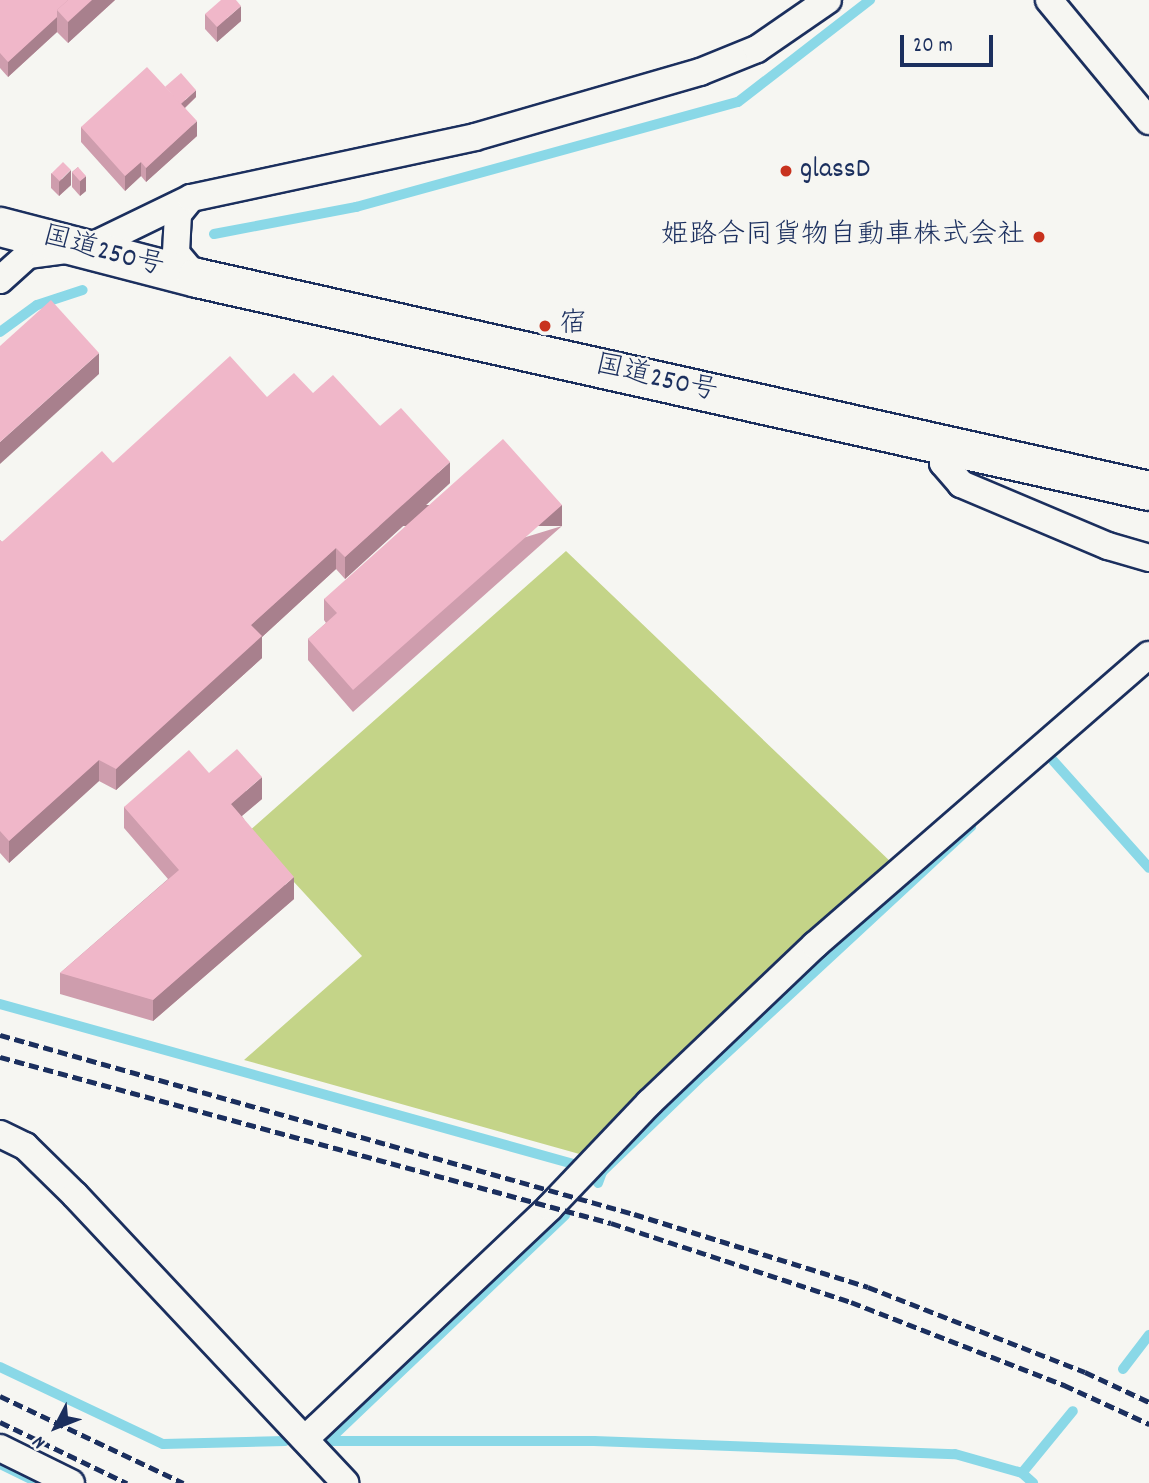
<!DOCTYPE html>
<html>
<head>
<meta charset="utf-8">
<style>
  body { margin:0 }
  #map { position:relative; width:1149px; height:1483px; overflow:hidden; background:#f6f6f2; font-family:Dekko,"Klee One",sans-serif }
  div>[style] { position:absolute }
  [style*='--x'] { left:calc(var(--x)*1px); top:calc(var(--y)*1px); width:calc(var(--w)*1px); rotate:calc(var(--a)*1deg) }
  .green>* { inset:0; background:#c4d488 }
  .stream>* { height:10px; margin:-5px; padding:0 5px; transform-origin:5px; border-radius:5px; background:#8ad8e7 }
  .roads { filter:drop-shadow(2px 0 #1b2f5e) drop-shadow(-2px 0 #1b2f5e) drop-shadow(0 2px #1b2f5e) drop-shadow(0 -2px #1b2f5e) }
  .street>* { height:26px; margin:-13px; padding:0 13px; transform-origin:13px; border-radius:13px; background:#f6f6f2 }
  .highway>* { height:38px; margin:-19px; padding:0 19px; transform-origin:19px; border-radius:19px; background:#f6f6f2 }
  .rail>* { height:5px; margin-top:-2.5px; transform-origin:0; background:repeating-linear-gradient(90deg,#1b2f5e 0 10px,transparent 0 15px) }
  .wall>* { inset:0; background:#ce9dad }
  .shaded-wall>* { inset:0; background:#a8808d; transform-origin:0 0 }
  .building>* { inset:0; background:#f0b7c9; transform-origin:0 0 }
  .dots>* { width:19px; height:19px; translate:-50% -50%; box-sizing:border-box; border:4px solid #f6f6f2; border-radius:50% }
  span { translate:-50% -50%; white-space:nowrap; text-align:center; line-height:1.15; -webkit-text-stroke:5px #f6f6f2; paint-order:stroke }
  .poi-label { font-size:28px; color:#1b2f5e }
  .left { translate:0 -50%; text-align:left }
  .right { translate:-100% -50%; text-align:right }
  .street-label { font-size:28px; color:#1b2f5e }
  .north { position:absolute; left:21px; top:1392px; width:70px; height:70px; -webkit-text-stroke:5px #f6f6f2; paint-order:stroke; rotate:228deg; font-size:19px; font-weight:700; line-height:28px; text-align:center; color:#1b2f5e }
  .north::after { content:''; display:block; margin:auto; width:24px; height:32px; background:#1b2f5e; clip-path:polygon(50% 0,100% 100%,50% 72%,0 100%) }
  .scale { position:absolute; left:900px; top:35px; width:93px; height:32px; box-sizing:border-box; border:4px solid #1b2f5e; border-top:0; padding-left:9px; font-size:21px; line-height:24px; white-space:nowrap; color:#1b2f5e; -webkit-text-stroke:5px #f6f6f2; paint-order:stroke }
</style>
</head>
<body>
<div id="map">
  <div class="green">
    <i style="clip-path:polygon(566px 551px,894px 865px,583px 1155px,244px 1060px,362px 956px,248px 832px)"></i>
  </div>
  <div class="stream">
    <i style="--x:214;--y:234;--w:145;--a:-10.8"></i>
    <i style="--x:356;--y:207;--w:396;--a:-15.4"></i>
    <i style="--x:738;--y:102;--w:167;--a:-37.7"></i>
    <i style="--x:0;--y:332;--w:46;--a:-36.1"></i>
    <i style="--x:37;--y:305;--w:48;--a:-18.1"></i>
    <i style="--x:1057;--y:749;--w:11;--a:139"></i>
    <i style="--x:1049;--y:756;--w:150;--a:48.2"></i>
    <i style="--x:0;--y:1004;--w:625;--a:15.59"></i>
    <i style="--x:598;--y:1183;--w:12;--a:-70"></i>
    <i style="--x:602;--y:1172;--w:141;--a:-43.9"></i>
    <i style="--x:704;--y:1074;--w:364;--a:-42.8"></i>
    <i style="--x:0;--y:1367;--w:180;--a:25.3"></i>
    <i style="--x:163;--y:1444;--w:122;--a:-1.4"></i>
    <i style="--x:1123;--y:1369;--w:43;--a:-52.6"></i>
    <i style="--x:329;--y:1440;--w:326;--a:-43.6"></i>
    <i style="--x:326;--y:1441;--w:268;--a:0"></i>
    <i style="--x:594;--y:1441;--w:361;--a:2.1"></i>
    <i style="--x:955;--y:1454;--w:70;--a:15.8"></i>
    <i style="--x:1022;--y:1473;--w:15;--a:42"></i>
    <i style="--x:0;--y:1464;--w:43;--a:26"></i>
    <i style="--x:1022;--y:1473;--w:80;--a:-50.6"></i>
  </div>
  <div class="roads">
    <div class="street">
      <i style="--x:1049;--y:0;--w:157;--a:50.4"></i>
      <i style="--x:191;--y:198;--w:21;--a:129"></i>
      <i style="--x:178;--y:214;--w:39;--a:93"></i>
      <i style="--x:176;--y:253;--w:33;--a:50"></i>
      <i style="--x:0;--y:280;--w:38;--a:-42"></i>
      <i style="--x:28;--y:255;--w:63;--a:-7.4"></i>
      <i style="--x:90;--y:247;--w:112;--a:-25.9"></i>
      <i style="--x:191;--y:198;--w:290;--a:-12.1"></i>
      <i style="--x:475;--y:137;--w:234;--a:-16.1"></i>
      <i style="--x:700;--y:72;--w:61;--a:-22"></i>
      <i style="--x:757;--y:49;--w:86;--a:-34.6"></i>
      <i style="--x:943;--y:444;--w:19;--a:90"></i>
      <i style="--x:943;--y:463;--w:28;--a:49"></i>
      <i style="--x:961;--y:484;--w:160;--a:22.9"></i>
      <i style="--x:1108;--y:546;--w:43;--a:16.3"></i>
      <i style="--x:0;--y:1134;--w:28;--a:26"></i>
      <i style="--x:25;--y:1146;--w:70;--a:44.4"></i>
      <i style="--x:75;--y:1195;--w:395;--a:46.8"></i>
      <i style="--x:305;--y:1439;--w:337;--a:-43.4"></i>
      <i style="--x:550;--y:1207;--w:144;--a:-46.4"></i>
      <i style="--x:649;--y:1103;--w:229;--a:-43.6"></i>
      <i style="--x:815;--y:945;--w:442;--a:-41"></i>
      <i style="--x:0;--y:1448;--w:79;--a:26.2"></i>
    </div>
    <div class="highway">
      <i style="--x:0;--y:227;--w:203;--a:14.5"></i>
      <i style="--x:197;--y:278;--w:976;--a:12.61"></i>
    </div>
  </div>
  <div class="rail">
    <i style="--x:0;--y:1035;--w:659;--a:15.77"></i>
    <i style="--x:634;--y:1214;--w:245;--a:17.3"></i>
    <i style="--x:868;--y:1287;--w:233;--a:21.4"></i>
    <i style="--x:1085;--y:1372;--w:71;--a:25.1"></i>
    <i style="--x:0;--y:1057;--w:633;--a:15.2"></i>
    <i style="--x:611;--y:1223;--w:253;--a:18.2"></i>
    <i style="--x:851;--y:1302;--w:229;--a:21.3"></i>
    <i style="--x:1064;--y:1385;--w:94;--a:24.6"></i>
    <i style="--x:0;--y:1396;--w:203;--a:25.4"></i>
    <i style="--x:0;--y:1422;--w:141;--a:25.7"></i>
  </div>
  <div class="wall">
    <i style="clip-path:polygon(0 0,115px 0,68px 43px,57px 32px,8px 77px,0 68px)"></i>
    <i style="clip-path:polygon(205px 14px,241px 21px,217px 42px,205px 29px)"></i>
    <i style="clip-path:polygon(196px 97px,185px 108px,197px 136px,146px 182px,141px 176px,125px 191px,81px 142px,81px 127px)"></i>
    <i style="clip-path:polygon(78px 167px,86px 191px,80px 196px,72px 187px,72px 172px)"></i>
    <i style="clip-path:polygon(51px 173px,71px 185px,59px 196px,51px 188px)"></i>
    <i style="clip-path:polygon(313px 393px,380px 426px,450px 483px,345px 579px,336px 569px,262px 637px,262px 658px,116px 790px,99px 781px,9px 863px,0 853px,0 540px,2px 542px,113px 463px,267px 397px)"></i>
    <i style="clip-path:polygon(562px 526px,353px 712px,308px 660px,308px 639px,326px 623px,324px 620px,324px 599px)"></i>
    <i style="clip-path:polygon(209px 773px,262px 799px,242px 816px,294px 899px,153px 1021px,60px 994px,60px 973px,168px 879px,124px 828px,124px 807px)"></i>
  </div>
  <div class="shaded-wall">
    <i style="clip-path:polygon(76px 0,115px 0,68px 43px,68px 22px)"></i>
    <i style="clip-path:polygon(241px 6px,241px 21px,217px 42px,217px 27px)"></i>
    <i style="clip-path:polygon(57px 17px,57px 32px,8px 77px,8px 62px)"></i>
    <i style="clip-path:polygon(196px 90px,196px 97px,178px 114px,178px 107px)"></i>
    <i style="clip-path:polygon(197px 121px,197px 136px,146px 182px,146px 168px)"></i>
    <i style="clip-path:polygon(141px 162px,141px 176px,125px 191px,125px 176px)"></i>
    <i style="clip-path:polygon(71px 170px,71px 185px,59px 196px,59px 182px)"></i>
    <i style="clip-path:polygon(86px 176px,86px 191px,80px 196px,80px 181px)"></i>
    <i style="clip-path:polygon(99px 353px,99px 374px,0 464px,0 442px)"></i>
    <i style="clip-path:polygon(450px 462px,450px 483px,345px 579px,345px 557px)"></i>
    <i style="left:562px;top:505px;width:21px;height:279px;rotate:90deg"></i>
    <i style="clip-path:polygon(336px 548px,336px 569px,262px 637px,262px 658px,116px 790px,116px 769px,251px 625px)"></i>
    <i style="clip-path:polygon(99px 760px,99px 781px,9px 863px,9px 841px)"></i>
    <i style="clip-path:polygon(262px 777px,262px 799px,231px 825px,231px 804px)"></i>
    <i style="clip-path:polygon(294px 877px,294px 899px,153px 1021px,153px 1000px)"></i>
  </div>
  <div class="building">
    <i style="clip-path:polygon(0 0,68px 0,57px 10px,57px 17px,8px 62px,0 53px)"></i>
    <i style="clip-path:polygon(68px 0,92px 0,68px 22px,57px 10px)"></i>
    <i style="clip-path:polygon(221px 0,236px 0,241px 6px,217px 27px,205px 14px)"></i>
    <i style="clip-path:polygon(147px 67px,197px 121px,146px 168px,141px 162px,125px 176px,81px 127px)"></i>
    <i style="left:181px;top:73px;width:23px;height:21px;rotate:49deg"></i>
    <i style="left:63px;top:162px;width:11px;height:16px;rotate:45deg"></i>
    <i style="left:78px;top:167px;width:12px;height:8px;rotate:48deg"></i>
    <i style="clip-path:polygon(51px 300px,99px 353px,0 442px,0 346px)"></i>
    <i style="clip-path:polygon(230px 356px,267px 397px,294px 373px,313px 393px,333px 375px,380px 426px,401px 408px,450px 462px,345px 557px,336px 548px,251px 625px,262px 636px,116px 769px,99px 760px,9px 841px,0 831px,0 540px,2px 542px,102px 451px,113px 463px)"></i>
    <i style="clip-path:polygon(503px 439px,562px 505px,353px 690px,308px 639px,337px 613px,324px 599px)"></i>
    <i style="clip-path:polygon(237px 749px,262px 777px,231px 804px,294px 877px,153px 1000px,60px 973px,179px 870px,124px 807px,189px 750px,209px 773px)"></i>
  </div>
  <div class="dots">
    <i style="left:786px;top:171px;background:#c8321e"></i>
    <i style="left:1039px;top:237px;background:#c8321e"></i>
    <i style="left:545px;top:326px;background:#c8321e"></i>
  </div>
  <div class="poi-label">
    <span class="left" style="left:800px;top:171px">glassD</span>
    <span class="right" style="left:1025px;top:237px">姫路合同貨物自動車株式会社</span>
    <span class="left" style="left:559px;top:326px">宿</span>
  </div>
  <div class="street-label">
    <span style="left:103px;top:253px;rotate:15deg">国道250号</span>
    <span style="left:656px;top:380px;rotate:13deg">国道250号</span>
  </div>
  <div class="north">N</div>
  <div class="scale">20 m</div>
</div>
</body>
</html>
